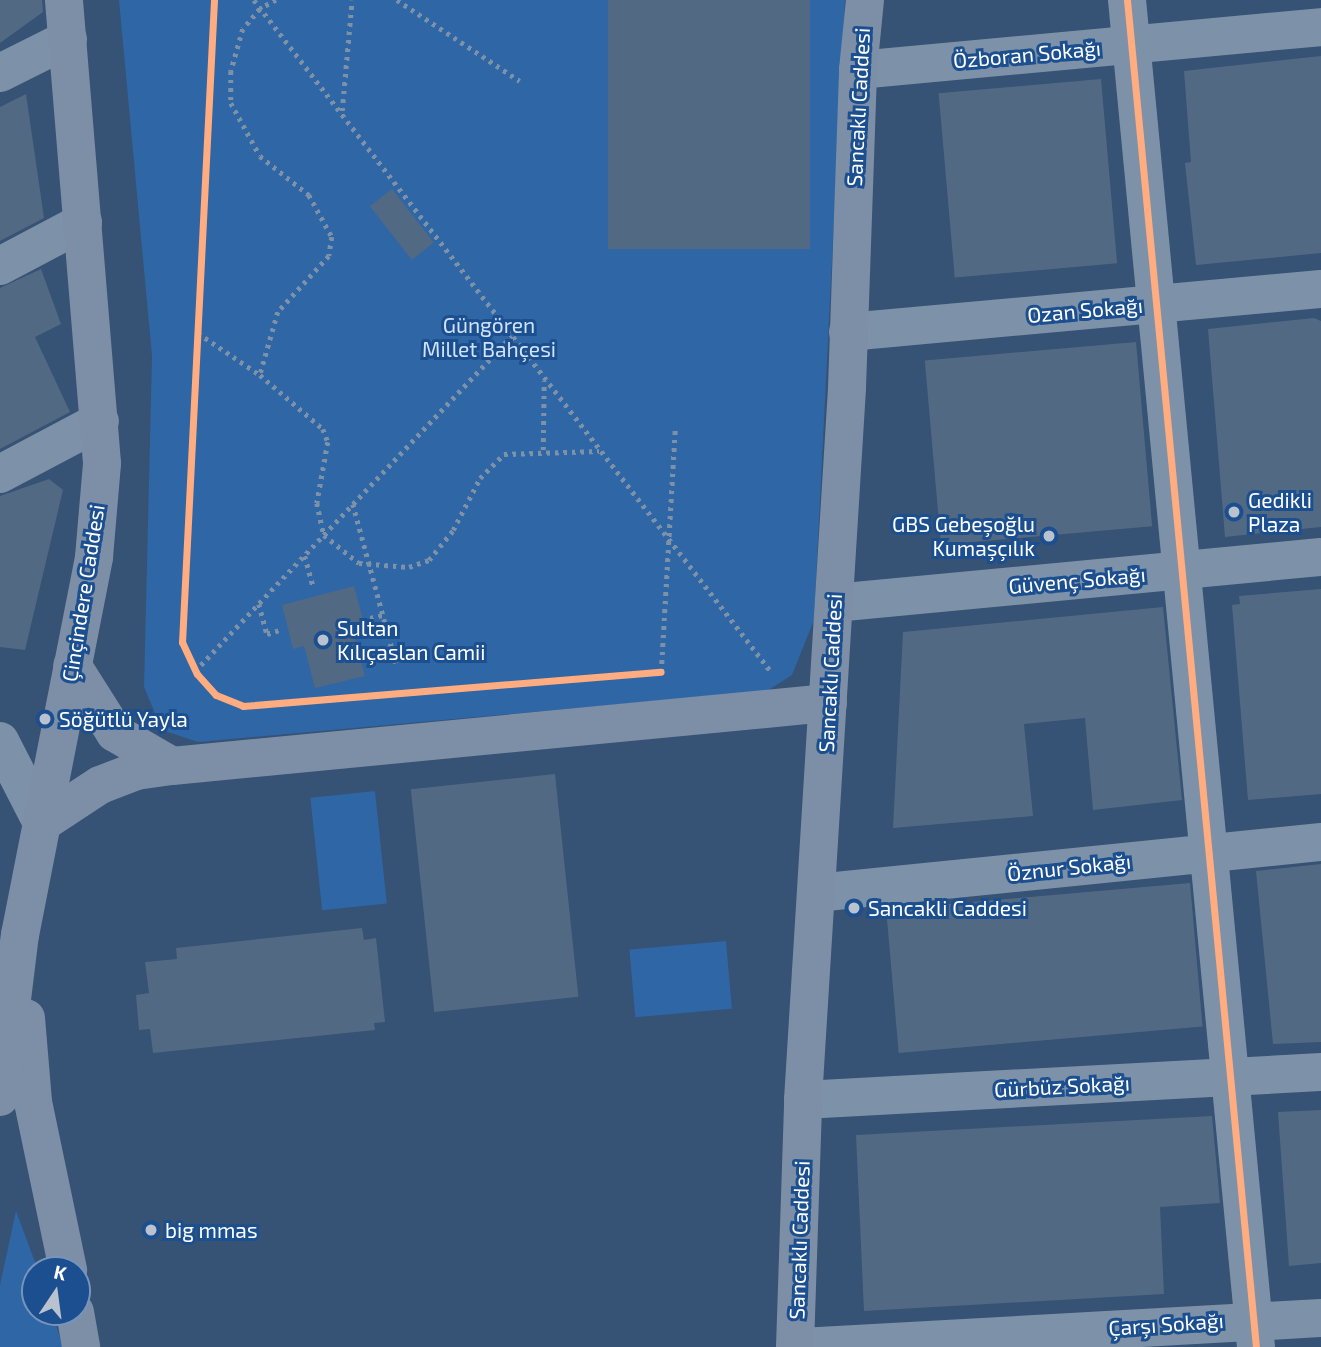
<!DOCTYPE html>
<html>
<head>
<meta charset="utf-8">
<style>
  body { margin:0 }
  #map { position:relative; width:1321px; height:1347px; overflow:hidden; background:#365274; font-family:"Exo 2",sans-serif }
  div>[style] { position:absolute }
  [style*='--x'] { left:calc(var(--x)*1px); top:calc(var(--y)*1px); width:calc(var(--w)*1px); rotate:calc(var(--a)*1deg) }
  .green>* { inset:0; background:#2f66a5; transform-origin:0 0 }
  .building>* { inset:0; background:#526984; transform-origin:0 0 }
  .path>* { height:4.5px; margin-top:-2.25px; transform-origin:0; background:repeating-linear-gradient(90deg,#7d92a8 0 3.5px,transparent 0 8.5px) }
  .minor>* { height:38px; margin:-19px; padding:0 19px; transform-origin:19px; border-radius:19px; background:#7d92a8 }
  .major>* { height:38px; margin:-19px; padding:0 19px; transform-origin:19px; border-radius:19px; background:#7d8ea7 }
  .cycleway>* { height:7px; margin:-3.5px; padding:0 3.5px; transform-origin:3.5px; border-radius:3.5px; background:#ffac80 }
  .dots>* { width:19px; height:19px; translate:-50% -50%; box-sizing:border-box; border:4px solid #1b4f8f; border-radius:50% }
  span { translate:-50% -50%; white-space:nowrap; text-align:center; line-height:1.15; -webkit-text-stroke:6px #1b4f8f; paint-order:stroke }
  .street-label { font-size:21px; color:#fff }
  .park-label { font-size:21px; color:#cfe3fa }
  .poi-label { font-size:21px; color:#fff }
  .left { translate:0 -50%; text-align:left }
  .right { translate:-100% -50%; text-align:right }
  .north { position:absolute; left:21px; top:1256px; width:70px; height:70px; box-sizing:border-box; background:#1b4f8f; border:2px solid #7695bc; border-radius:50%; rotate:13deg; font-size:19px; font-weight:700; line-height:28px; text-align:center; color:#fff }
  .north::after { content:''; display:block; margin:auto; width:24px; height:32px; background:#b9c2ce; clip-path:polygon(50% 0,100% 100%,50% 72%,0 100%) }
</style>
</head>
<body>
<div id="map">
  <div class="green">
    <i style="clip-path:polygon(119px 0,845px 0,814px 620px,792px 675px,767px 691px,198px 742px,162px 730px,144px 687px,152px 356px)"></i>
    <i style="left:375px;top:791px;width:113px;height:65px;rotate:84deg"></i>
    <i style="left:726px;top:941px;width:68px;height:97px;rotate:85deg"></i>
    <i style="clip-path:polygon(16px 1211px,38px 1270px,35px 1312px,52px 1312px,63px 1347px,0 1347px,0 1285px)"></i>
  </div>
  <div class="building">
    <i style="clip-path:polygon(0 0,42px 0,43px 12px,0 43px)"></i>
    <i style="left:608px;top:0;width:202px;height:249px"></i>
    <i style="clip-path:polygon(1321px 56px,1321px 253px,1196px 265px,1185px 163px,1191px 162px,1184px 71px)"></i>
    <i style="left:1101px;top:79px;width:185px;height:163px;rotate:85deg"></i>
    <i style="clip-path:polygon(26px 94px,44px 218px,0 241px,0 107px)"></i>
    <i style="left:392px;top:189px;width:68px;height:28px;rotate:52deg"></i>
    <i style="clip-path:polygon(41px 269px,61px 324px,35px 337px,70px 412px,0 449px,0 288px)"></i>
    <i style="clip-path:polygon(1314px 318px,1321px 321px,1321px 527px,1225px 537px,1208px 329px)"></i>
    <i style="left:1136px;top:342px;width:185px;height:212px;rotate:85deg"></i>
    <i style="clip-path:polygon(49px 479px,63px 490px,25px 650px,0 647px,0 496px)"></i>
    <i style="clip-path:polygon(354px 586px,366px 631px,354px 635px,365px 676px,315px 688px,304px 646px,293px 649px,282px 605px)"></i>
    <i style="clip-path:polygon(1321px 589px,1321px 794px,1248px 800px,1232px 605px,1240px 604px,1239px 596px)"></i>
    <i style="clip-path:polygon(1163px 607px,1182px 800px,1093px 810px,1085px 718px,1024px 724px,1033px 816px,893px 828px,903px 632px)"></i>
    <i style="left:555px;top:774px;width:224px;height:145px;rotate:84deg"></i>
    <i style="clip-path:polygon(1321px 864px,1321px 1042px,1273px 1044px,1256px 871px)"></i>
    <i style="left:1190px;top:883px;width:144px;height:305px;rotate:85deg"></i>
    <i style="clip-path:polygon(362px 928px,364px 940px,376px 938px,385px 1022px,374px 1023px,375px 1030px,153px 1053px,150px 1029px,139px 1030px,136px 995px,149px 993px,145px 962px,177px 959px,176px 948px)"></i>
    <i style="clip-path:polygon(1321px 1110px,1321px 1263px,1289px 1266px,1278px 1112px)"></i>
    <i style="clip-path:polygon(1212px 1116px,1220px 1203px,1160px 1207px,1164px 1294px,864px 1311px,856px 1135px)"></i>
  </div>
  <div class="path">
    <i style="--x:254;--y:0;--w:849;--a:52.41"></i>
    <i style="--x:276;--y:0;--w:18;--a:151"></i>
    <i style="--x:260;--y:9;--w:26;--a:130"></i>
    <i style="--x:243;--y:29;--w:44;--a:105.9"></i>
    <i style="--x:231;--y:71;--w:32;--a:90"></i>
    <i style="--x:231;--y:103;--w:60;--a:61.3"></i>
    <i style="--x:260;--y:156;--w:63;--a:38.5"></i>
    <i style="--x:309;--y:195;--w:48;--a:61.3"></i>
    <i style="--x:332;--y:237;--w:19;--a:99"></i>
    <i style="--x:329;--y:256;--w:76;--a:132.3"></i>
    <i style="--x:278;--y:312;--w:66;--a:105.9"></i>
    <i style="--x:260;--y:375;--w:83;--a:40.6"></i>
    <i style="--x:323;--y:429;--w:14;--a:69"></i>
    <i style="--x:328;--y:442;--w:62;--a:100.2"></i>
    <i style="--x:317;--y:503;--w:33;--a:78"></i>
    <i style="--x:324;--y:535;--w:45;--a:38.7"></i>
    <i style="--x:359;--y:563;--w:50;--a:4.6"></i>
    <i style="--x:409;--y:567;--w:21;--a:-19"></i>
    <i style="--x:429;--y:560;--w:38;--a:-51"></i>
    <i style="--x:453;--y:530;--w:59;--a:-62.6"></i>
    <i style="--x:480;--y:478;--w:34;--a:-45"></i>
    <i style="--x:504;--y:454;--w:95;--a:-1.8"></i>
    <i style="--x:397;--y:0;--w:147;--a:33.4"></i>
    <i style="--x:342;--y:111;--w:111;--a:-84.9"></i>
    <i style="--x:198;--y:333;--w:75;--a:34.1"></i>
    <i style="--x:543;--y:450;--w:69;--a:-89.2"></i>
    <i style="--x:353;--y:504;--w:165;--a:74.9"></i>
    <i style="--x:305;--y:556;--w:31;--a:75"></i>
    <i style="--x:259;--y:604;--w:31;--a:75"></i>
    <i style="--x:267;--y:634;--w:14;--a:-17"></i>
    <i style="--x:370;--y:618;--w:13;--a:-13"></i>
    <i style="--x:195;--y:671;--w:461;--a:-46.6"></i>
    <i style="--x:661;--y:672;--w:243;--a:-86.7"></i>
  </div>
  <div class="minor">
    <i style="--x:1127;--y:0;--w:1353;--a:84.53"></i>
    <i style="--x:858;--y:70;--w:465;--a:-5.3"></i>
    <i style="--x:0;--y:73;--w:76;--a:-26.6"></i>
    <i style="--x:0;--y:266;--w:94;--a:-27.9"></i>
    <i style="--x:848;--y:332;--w:475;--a:-5.2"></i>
    <i style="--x:0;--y:474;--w:113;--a:-27.9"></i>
    <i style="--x:834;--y:603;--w:489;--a:-5.4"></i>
    <i style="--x:0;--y:741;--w:92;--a:62.9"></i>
    <i style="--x:816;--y:893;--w:508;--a:-5.77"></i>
    <i style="--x:803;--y:1100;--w:519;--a:-3.09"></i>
    <i style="--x:801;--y:1347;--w:521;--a:-3.19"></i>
  </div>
  <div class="major">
    <i style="--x:172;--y:766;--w:659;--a:-5.49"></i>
    <i style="--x:42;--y:823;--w:69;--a:-33.2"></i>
    <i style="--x:100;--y:785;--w:39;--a:-21"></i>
    <i style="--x:136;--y:771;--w:36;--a:-8"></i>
    <i style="--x:172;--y:766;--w:66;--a:-149.9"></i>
    <i style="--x:115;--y:733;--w:80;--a:-122.3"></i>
    <i style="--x:26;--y:1018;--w:84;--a:85.2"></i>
    <i style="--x:33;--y:1102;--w:172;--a:78.2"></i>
    <i style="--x:0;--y:1097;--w:163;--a:-83"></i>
    <i style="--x:20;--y:935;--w:385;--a:-78.9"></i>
    <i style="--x:94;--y:557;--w:94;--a:-85.1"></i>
    <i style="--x:102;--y:463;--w:465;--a:-94.7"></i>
    <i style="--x:75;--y:1312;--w:36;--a:80"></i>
    <i style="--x:795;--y:1347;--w:247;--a:-88.1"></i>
    <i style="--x:803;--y:1100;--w:713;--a:-86.46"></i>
    <i style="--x:847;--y:388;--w:318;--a:-88"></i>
    <i style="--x:858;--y:70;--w:70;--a:-84.3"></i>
  </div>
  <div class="cycleway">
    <i style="--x:214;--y:0;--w:643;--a:92.85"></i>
    <i style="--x:182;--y:642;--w:35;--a:65"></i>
    <i style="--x:197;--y:674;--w:28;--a:48"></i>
    <i style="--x:216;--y:695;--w:29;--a:22"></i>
    <i style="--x:243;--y:706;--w:419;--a:-4.7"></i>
    <i style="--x:1127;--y:0;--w:1353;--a:84.53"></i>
  </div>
  <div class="dots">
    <i style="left:1234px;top:512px;background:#b9c2ce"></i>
    <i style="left:1049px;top:536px;background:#b9c2ce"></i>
    <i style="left:323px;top:640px;background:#b9c2ce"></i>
    <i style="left:45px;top:719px;background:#b9c2ce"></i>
    <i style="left:854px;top:908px;background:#b9c2ce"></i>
    <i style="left:151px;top:1230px;background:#b9c2ce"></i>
  </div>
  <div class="street-label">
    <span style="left:1027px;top:54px;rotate:-5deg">Özboran Sokağı</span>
    <span style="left:858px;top:107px;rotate:-87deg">Sancaklı Caddesi</span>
    <span style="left:1085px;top:310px;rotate:-5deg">Ozan Sokağı</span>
    <span style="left:1077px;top:580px;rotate:-5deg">Güvenç Sokağı</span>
    <span style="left:83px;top:593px;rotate:-81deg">Çinçindere Caddesi</span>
    <span style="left:830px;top:673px;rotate:-87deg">Sancaklı Caddesi</span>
    <span style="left:1069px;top:867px;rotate:-6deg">Öznur Sokağı</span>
    <span style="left:1062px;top:1086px;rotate:-3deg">Gürbüz Sokağı</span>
    <span style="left:799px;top:1240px;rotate:-88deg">Sancaklı Caddesi</span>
    <span style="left:1166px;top:1324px;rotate:-4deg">Çarşı Sokağı</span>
  </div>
  <div class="park-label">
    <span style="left:489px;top:337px">Güngören<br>Millet Bahçesi</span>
  </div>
  <div class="poi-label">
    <span class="left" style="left:1248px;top:512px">Gedikli<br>Plaza</span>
    <span class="right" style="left:1035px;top:536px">GBS Gebeşoğlu<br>Kumaşçılık</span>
    <span class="left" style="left:337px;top:640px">Sultan<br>Kılıçaslan Camii</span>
    <span class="left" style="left:59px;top:719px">Söğütlü Yayla</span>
    <span class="left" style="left:868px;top:908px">Sancakli Caddesi</span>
    <span class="left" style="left:165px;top:1230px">big mmas</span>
  </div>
  <div class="north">K</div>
</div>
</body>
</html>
